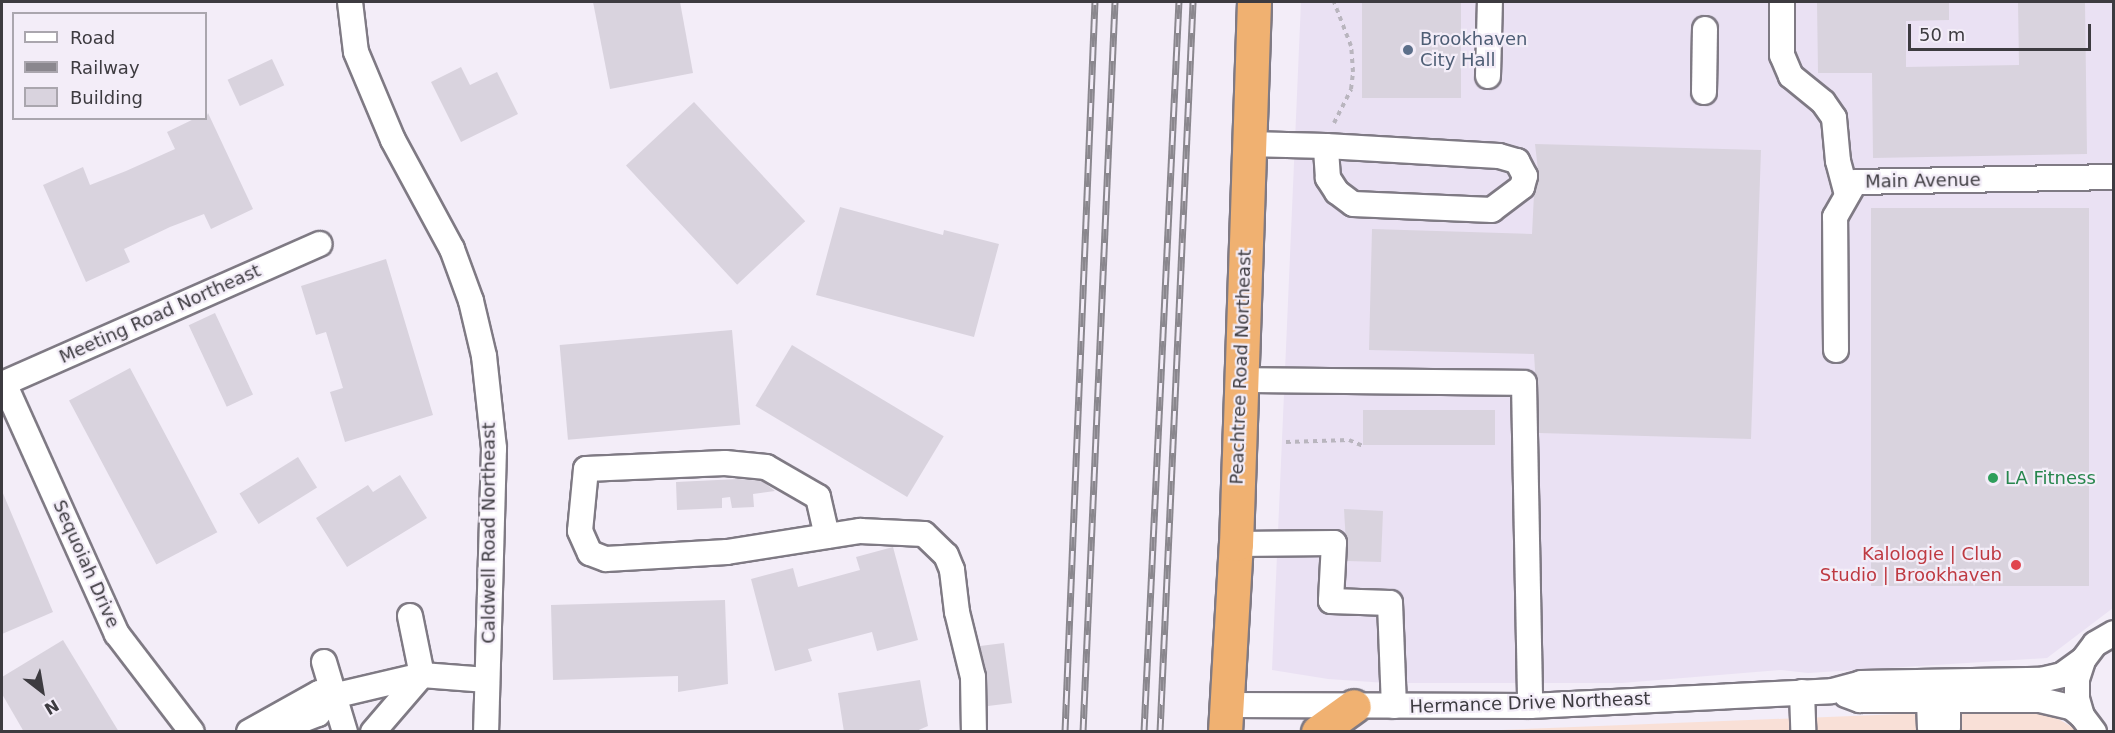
<!DOCTYPE html>
<html>
<head>
<meta charset="utf-8">
<style>
  body { margin:0 }
  #map { position:relative; width:2115px; height:733px; overflow:hidden; background:#f3edf8; font-family:"DejaVu Sans",sans-serif }
  div>[style] { position:absolute }
  [style*='--x'] { left:calc(var(--x)*1px); top:calc(var(--y)*1px); width:calc(var(--w)*1px); rotate:calc(var(--a)*1deg) }
  .built>* { inset:0; background:#eae1f3 }
  .education>* { inset:0; background:#f9e0d7 }
  .building>* { inset:0; background:#d9d3de; transform-origin:0 0 }
  .path>* { height:4px; margin-top:-2px; transform-origin:0; background:repeating-linear-gradient(90deg,#b9b5be 0 4.5px,transparent 0 9px) }
  .roads { filter:drop-shadow(2px 0 #7f7a84) drop-shadow(-2px 0 #7f7a84) drop-shadow(0 2px #7f7a84) drop-shadow(0 -2px #7f7a84) }
  .minor>* { height:24px; margin:-12px; padding:0 12px; transform-origin:12px; border-radius:12px; background:#fff }
  .highway>* { height:33px; margin:-16.5px; padding:0 16.5px; transform-origin:16.5px; border-radius:16.5px; background:#f0b171 }
  .rail>* { height:7px; margin-top:-3.5px; transform-origin:0; background:repeating-linear-gradient(90deg,#f3edf8 0 14px,#8a878e 0 28px); box-sizing:border-box; border-block:2px solid #8a878e }
  .dots>* { width:16px; height:16px; translate:-50% -50%; box-sizing:border-box; border:3px solid #f3edf8; border-radius:50% }
  span { translate:-50% -50%; white-space:nowrap; text-align:center; line-height:1.15; -webkit-text-stroke:4.5px #f3edf8; paint-order:stroke }
  .service-label { font-size:18px; color:#4e5e75 }
  .left { translate:0 -50%; text-align:left }
  .street-label { font-size:18px; color:#3d3b40 }
  .leisure-label { font-size:18px; color:#27864d }
  .health-label { font-size:18px; color:#be3a42 }
  .right { translate:-100% -50%; text-align:right }
  .frame { position:absolute; inset:0; border:3px solid #3d3b40; pointer-events:none }
  .legend { position:absolute; left:12px; top:12px; width:195px; height:108px; box-sizing:border-box; background:#f3edf8; border:2px solid #aaa6ae; margin:0; padding:8px 10px; list-style:none; font-size:18px; color:#3d3b40 }
  .legend li { display:flex; align-items:center; gap:12px; height:30px }
  .legend b { width:30px; border:2px solid #aaa6ae }
  .north { position:absolute; left:12px; top:661px; width:60px; height:60px; -webkit-text-stroke:4px #f3edf8; paint-order:stroke; rotate:149deg; font-size:16px; font-weight:700; line-height:24px; text-align:center; color:#3d3b40 }
  .north::after { content:''; display:block; margin:auto; width:21px; height:27px; background:#3d3b40; clip-path:polygon(50% 0,100% 100%,50% 72%,0 100%) }
  .scale { position:absolute; left:1908px; top:24px; width:183px; height:27px; box-sizing:border-box; border:3px solid #3d3b40; border-top:0; padding-left:8px; font-size:18px; line-height:21px; white-space:nowrap; color:#3d3b40; -webkit-text-stroke:4px #f3edf8; paint-order:stroke }
</style>
</head>
<body>
<div id="map">
  <div class="built">
    <i style="clip-path:polygon(1301px 2px,2113px 2px,2113px 608px,2047px 658px,1808px 673px,1781px 670px,1622px 683px,1386px 683px,1328px 679px,1272px 670px)"></i>
  </div>
  <div class="education">
    <i style="clip-path:polygon(2026px 709px,2048px 713px,2079px 731px,1452px 732px)"></i>
  </div>
  <div class="building">
    <i style="clip-path:polygon(593px 2px,680px 2px,693px 73px,610px 89px)"></i>
    <i style="left:1362px;top:2px;width:99px;height:96px"></i>
    <i style="clip-path:polygon(1817px 2px,1949px 2px,1949px 20px,1906px 21px,1906px 67px,2019px 65px,2018px 2px,2085px 2px,2087px 154px,1873px 158px,1872px 73px,1818px 73px)"></i>
    <i style="left:272px;top:59px;width:29px;height:49px;rotate:65deg"></i>
    <i style="clip-path:polygon(461px 67px,470px 85px,497px 72px,518px 114px,461px 142px,431px 82px)"></i>
    <i style="left:694px;top:102px;width:163px;height:93px;rotate:47deg"></i>
    <i style="clip-path:polygon(208px 113px,253px 209px,211px 229px,204px 214px,170px 227px,124px 249px,130px 262px,86px 282px,43px 185px,83px 167px,90px 185px,126px 171px,175px 149px,167px 132px,196px 118px,206px 118px)"></i>
    <i style="clip-path:polygon(1535px 144px,1761px 150px,1751px 439px,1539px 433px,1534px 354px,1369px 350px,1372px 229px,1532px 234px,1534px 194px,1539px 179px)"></i>
    <i style="clip-path:polygon(840px 207px,943px 235px,944px 230px,999px 244px,974px 337px,816px 295px)"></i>
    <i style="left:2089px;top:208px;width:378px;height:218px;rotate:90deg"></i>
    <i style="clip-path:polygon(386px 259px,433px 415px,345px 442px,330px 392px,343px 388px,326px 332px,316px 335px,301px 286px)"></i>
    <i style="left:215px;top:313px;width:90px;height:29px;rotate:65deg"></i>
    <i style="left:732px;top:330px;width:95px;height:173px;rotate:85deg"></i>
    <i style="left:792px;top:345px;width:177px;height:71px;rotate:31deg"></i>
    <i style="left:130px;top:368px;width:186px;height:69px;rotate:62deg"></i>
    <i style="left:1363px;top:410px;width:132px;height:35px"></i>
    <i style="left:298px;top:457px;width:36px;height:69px;rotate:58deg"></i>
    <i style="clip-path:polygon(400px 475px,427px 518px,347px 567px,316px 518px,368px 485px,373px 492px)"></i>
    <i style="clip-path:polygon(738px 479px,762px 481px,775px 491px,753px 494px,754px 507px,732px 508px,730px 497px,722px 498px,722px 508px,677px 510px,676px 482px)"></i>
    <i style="clip-path:polygon(2px 491px,53px 612px,2px 634px)"></i>
    <i style="clip-path:polygon(1344px 509px,1383px 511px,1381px 562px,1347px 561px)"></i>
    <i style="clip-path:polygon(893px 547px,918px 640px,877px 651px,872px 632px,808px 649px,812px 661px,775px 671px,751px 579px,793px 568px,798px 587px,860px 570px,856px 557px)"></i>
    <i style="clip-path:polygon(725px 600px,728px 684px,678px 692px,678px 676px,553px 680px,551px 605px)"></i>
    <i style="clip-path:polygon(63px 640px,119px 732px,24px 732px,2px 694px,2px 677px)"></i>
    <i style="clip-path:polygon(1004px 643px,1012px 703px,988px 706px,987px 676px,980px 646px)"></i>
    <i style="clip-path:polygon(920px 680px,928px 726px,914px 732px,844px 732px,838px 693px)"></i>
  </div>
  <div class="path">
    <i style="--x:1334;--y:123;--w:38;--a:-63"></i>
    <i style="--x:1351;--y:89;--w:17;--a:-83"></i>
    <i style="--x:1353;--y:72;--w:26;--a:-94"></i>
    <i style="--x:1351;--y:46;--w:47;--a:-111.1"></i>
    <i style="--x:1286;--y:442;--w:63;--a:-1.8"></i>
    <i style="--x:1349;--y:440;--w:15;--a:23"></i>
  </div>
  <div class="roads">
    <div class="minor">
      <i style="--x:350;--y:2;--w:50;--a:83.2"></i>
      <i style="--x:356;--y:52;--w:95;--a:67.2"></i>
      <i style="--x:393;--y:140;--w:124;--a:61.6"></i>
      <i style="--x:452;--y:249;--w:55;--a:69.9"></i>
      <i style="--x:471;--y:301;--w:57;--a:76.7"></i>
      <i style="--x:484;--y:356;--w:93;--a:83.8"></i>
      <i style="--x:494;--y:448;--w:284;--a:91.6"></i>
      <i style="--x:1782;--y:2;--w:53;--a:90"></i>
      <i style="--x:1782;--y:55;--w:23;--a:67"></i>
      <i style="--x:1791;--y:76;--w:41;--a:39.1"></i>
      <i style="--x:1823;--y:102;--w:19;--a:55"></i>
      <i style="--x:1834;--y:118;--w:43;--a:84.7"></i>
      <i style="--x:1838;--y:161;--w:35;--a:75"></i>
      <i style="--x:1488;--y:76;--w:74;--a:-88.5"></i>
      <i style="--x:1704;--y:92;--w:63;--a:-89.1"></i>
      <i style="--x:1248;--y:144;--w:78;--a:1.5"></i>
      <i style="--x:1326;--y:146;--w:173;--a:3.3"></i>
      <i style="--x:1499;--y:156;--w:19;--a:16"></i>
      <i style="--x:1517;--y:161;--w:17;--a:62"></i>
      <i style="--x:1525;--y:176;--w:11;--a:105"></i>
      <i style="--x:1522;--y:187;--w:38;--a:143"></i>
      <i style="--x:1492;--y:210;--w:139;--a:-177.5"></i>
      <i style="--x:1353;--y:204;--w:20;--a:-143"></i>
      <i style="--x:1337;--y:192;--w:17;--a:-123"></i>
      <i style="--x:1328;--y:178;--w:32;--a:-94"></i>
      <i style="--x:1836;--y:350;--w:133;--a:-90.4"></i>
      <i style="--x:1835;--y:217;--w:40;--a:-60.3"></i>
      <i style="--x:1855;--y:182;--w:259;--a:-1.1"></i>
      <i style="--x:1239;--y:380;--w:285;--a:0.6"></i>
      <i style="--x:1524;--y:383;--w:323;--a:88.9"></i>
      <i style="--x:4;--y:383;--w:275;--a:65.8"></i>
      <i style="--x:117;--y:634;--w:123;--a:52.6"></i>
      <i style="--x:2;--y:384;--w:347;--a:-23.8"></i>
      <i style="--x:827;--y:536;--w:40;--a:-103"></i>
      <i style="--x:818;--y:497;--w:60;--a:-150"></i>
      <i style="--x:766;--y:467;--w:41;--a:-174.4"></i>
      <i style="--x:725;--y:463;--w:139;--a:177.5"></i>
      <i style="--x:586;--y:469;--w:62;--a:95.5"></i>
      <i style="--x:580;--y:531;--w:24;--a:66"></i>
      <i style="--x:590;--y:553;--w:17;--a:21"></i>
      <i style="--x:606;--y:559;--w:121;--a:-3.3"></i>
      <i style="--x:727;--y:552;--w:135;--a:-9"></i>
      <i style="--x:860;--y:531;--w:64;--a:2.7"></i>
      <i style="--x:924;--y:534;--w:30;--a:44"></i>
      <i style="--x:946;--y:555;--w:16;--a:68"></i>
      <i style="--x:952;--y:570;--w:42;--a:83.2"></i>
      <i style="--x:957;--y:612;--w:67;--a:76.2"></i>
      <i style="--x:973;--y:677;--w:55;--a:89"></i>
      <i style="--x:1236;--y:544;--w:98;--a:-0.6"></i>
      <i style="--x:1334;--y:543;--w:58;--a:93"></i>
      <i style="--x:1331;--y:601;--w:59;--a:1.9"></i>
      <i style="--x:1390;--y:603;--w:103;--a:87.8"></i>
      <i style="--x:410;--y:616;--w:60;--a:78.5"></i>
      <i style="--x:324;--y:662;--w:73;--a:73.3"></i>
      <i style="--x:1802;--y:692;--w:38;--a:88"></i>
      <i style="--x:1846;--y:695;--w:15;--a:20"></i>
      <i style="--x:1860;--y:700;--w:180;--a:0"></i>
      <i style="--x:2040;--y:700;--w:32;--a:13"></i>
      <i style="--x:2071;--y:707;--w:14;--a:39"></i>
      <i style="--x:1929;--y:700;--w:28;--a:88"></i>
      <i style="--x:1948;--y:700;--w:28;--a:90"></i>
      <i style="--x:1227;--y:705;--w:303;--a:0.2"></i>
      <i style="--x:1530;--y:706;--w:302;--a:-2.8"></i>
      <i style="--x:1832;--y:691;--w:30;--a:-15"></i>
      <i style="--x:1861;--y:683;--w:180;--a:-1"></i>
      <i style="--x:2041;--y:680;--w:22;--a:-13"></i>
      <i style="--x:2062;--y:675;--w:26;--a:-36"></i>
      <i style="--x:249;--y:732;--w:80;--a:-29.1"></i>
      <i style="--x:319;--y:693;--w:14;--a:12"></i>
      <i style="--x:333;--y:696;--w:91;--a:-13.3"></i>
      <i style="--x:422;--y:675;--w:65;--a:4.4"></i>
      <i style="--x:271;--y:732;--w:50;--a:-21"></i>
      <i style="--x:318;--y:714;--w:23;--a:-50"></i>
      <i style="--x:373;--y:732;--w:75;--a:-49.3"></i>
      <i style="--x:2094;--y:732;--w:20;--a:-127"></i>
      <i style="--x:2082;--y:716;--w:19;--a:-106"></i>
      <i style="--x:2077;--y:698;--w:19;--a:-90"></i>
      <i style="--x:2077;--y:679;--w:20;--a:-72"></i>
      <i style="--x:2083;--y:660;--w:20;--a:-53"></i>
      <i style="--x:2095;--y:644;--w:22;--a:-30"></i>
    </div>
    <div class="highway">
      <i style="--x:1225;--y:732;--w:188;--a:-86.7"></i>
      <i style="--x:1236;--y:544;--w:542;--a:-88.1"></i>
      <i style="--x:1318;--y:732;--w:44;--a:-35.8"></i>
    </div>
  </div>
  <div class="rail">
    <i style="--x:1065;--y:732;--w:731;--a:-87.65"></i>
    <i style="--x:1083;--y:732;--w:731;--a:-87.49"></i>
    <i style="--x:1144;--y:732;--w:731;--a:-87.26"></i>
    <i style="--x:1160;--y:732;--w:731;--a:-87.41"></i>
  </div>
  <div class="dots">
    <i style="left:1408px;top:50px;background:#5c6f8a"></i>
    <i style="left:1993px;top:478px;background:#2e9e5b"></i>
    <i style="left:2016px;top:565px;background:#e0444e"></i>
  </div>
  <div class="service-label">
    <span class="left" style="left:1420px;top:50px">Brookhaven<br>City Hall</span>
  </div>
  <div class="street-label">
    <span style="left:1923px;top:181px;rotate:-1deg">Main Avenue</span>
    <span style="left:160px;top:314px;rotate:-24deg">Meeting Road Northeast</span>
    <span style="left:1241px;top:367px;rotate:-88deg">Peachtree Road Northeast</span>
    <span style="left:489px;top:533px;rotate:-90deg">Caldwell Road Northeast</span>
    <span style="left:86px;top:564px;rotate:66deg">Sequoiah Drive</span>
    <span style="left:1530px;top:703px;rotate:-2deg">Hermance Drive Northeast</span>
  </div>
  <div class="leisure-label">
    <span class="left" style="left:2005px;top:478px">LA Fitness</span>
  </div>
  <div class="health-label">
    <span class="right" style="left:2002px;top:565px">Kalologie | Club<br>Studio | Brookhaven</span>
  </div>
  <div class="frame"></div>
  <ul class="legend">
  <li><b style="height:8px;background:#fff"></b>Road</li>
  <li><b style="height:8px;background:#8a878e"></b>Railway</li>
  <li><b style="height:16px;background:#d9d3de"></b>Building</li>
  </ul>
  <div class="north">N</div>
  <div class="scale">50 m</div>
</div>
</body>
</html>
